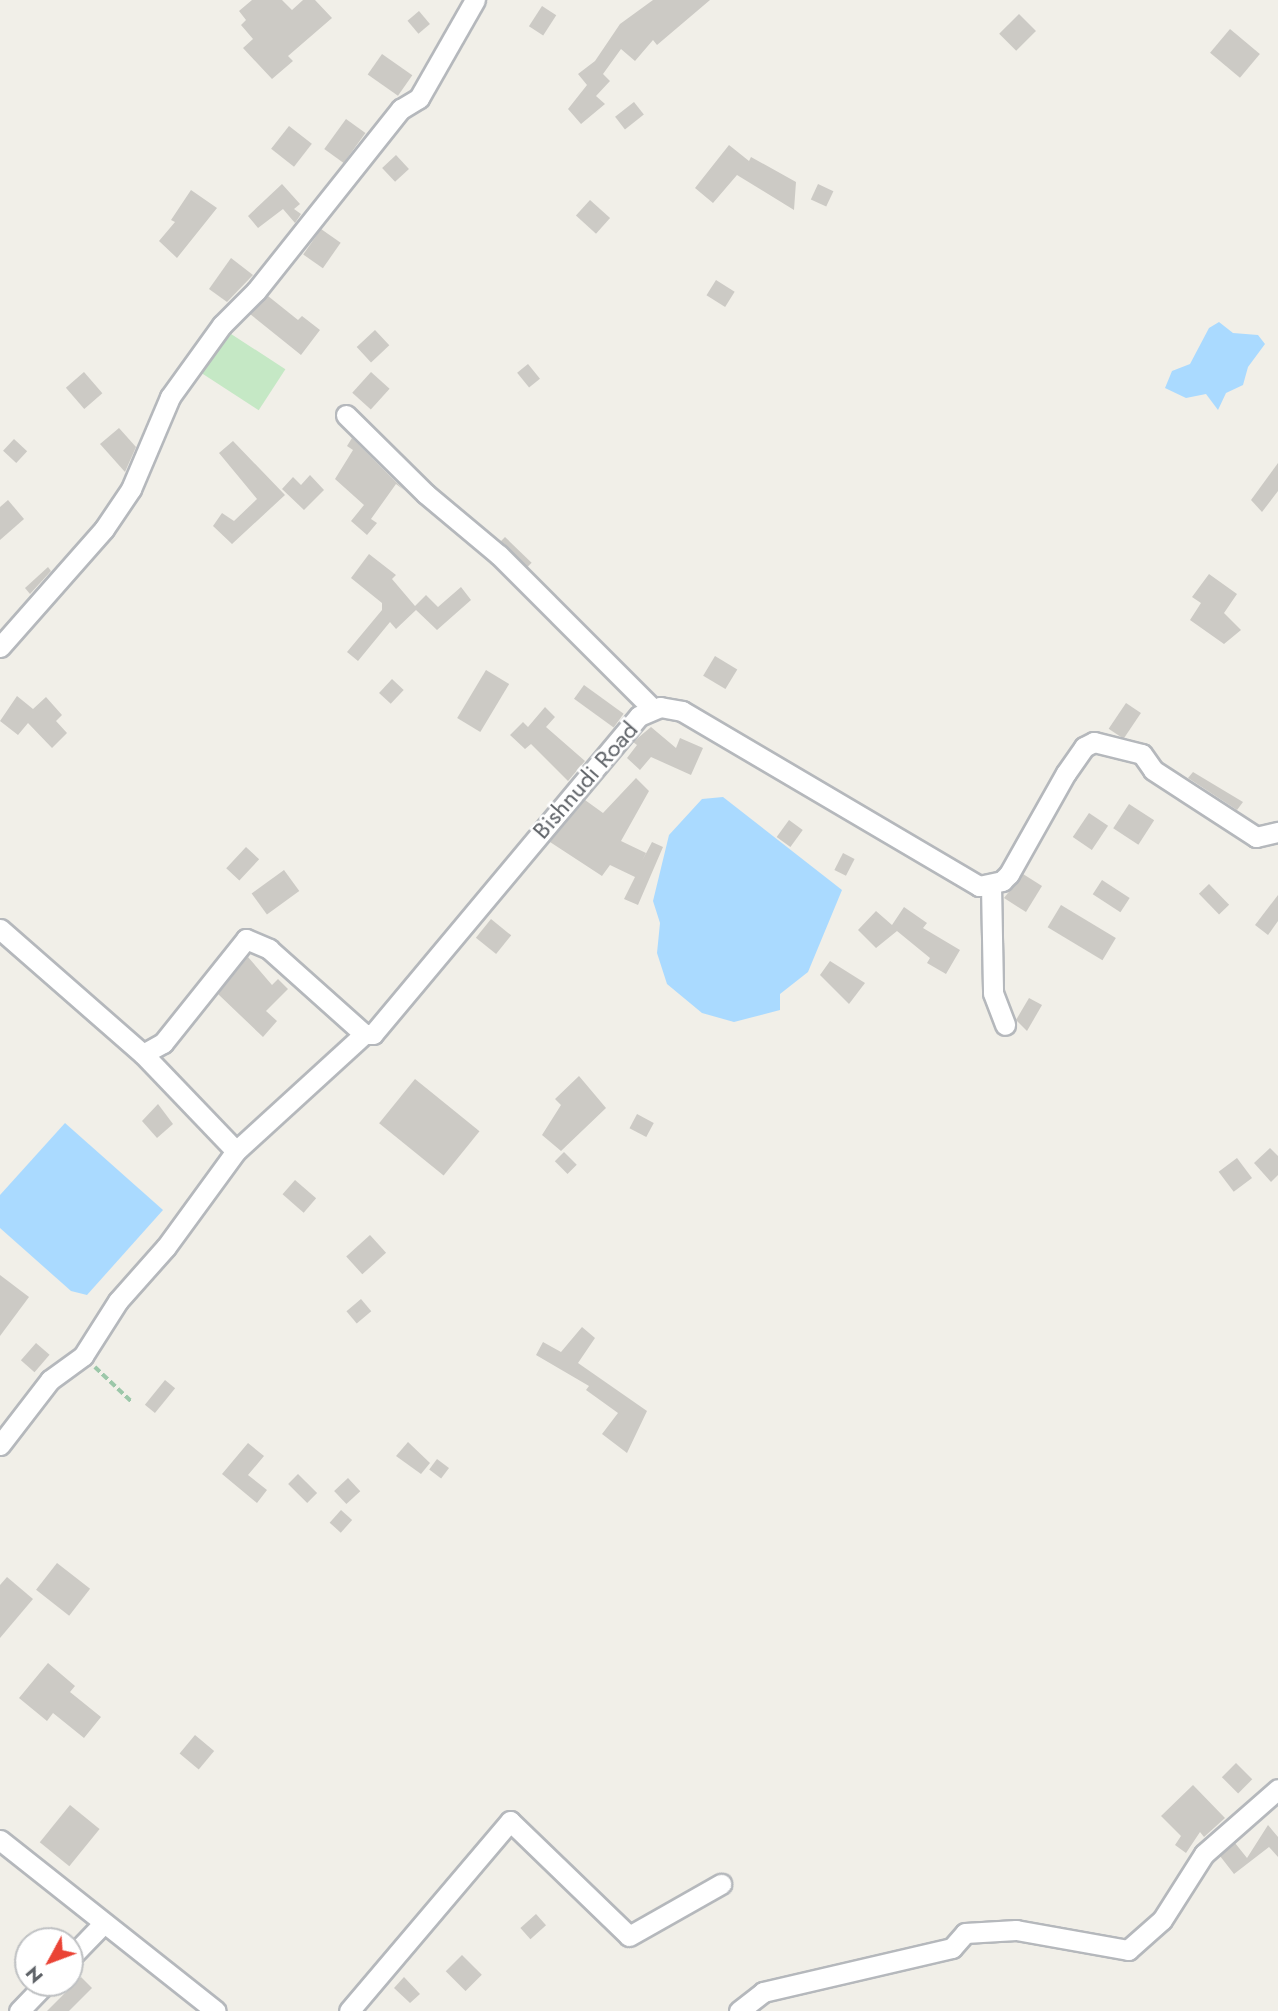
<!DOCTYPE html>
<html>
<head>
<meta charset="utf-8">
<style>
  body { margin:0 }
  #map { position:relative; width:1278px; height:2011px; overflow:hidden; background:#f1efe8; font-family:Jost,sans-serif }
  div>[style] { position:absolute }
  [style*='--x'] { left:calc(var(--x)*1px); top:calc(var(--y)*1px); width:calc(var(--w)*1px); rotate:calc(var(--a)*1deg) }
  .green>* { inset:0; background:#c5e8c5; transform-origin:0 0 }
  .water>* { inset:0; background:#aadaff }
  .building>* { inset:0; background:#cccac5; transform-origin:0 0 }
  .path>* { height:3.5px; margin-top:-1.75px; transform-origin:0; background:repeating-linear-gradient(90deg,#9cc7a9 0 7px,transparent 0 10.5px) }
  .roads { filter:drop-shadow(2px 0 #b5b8bc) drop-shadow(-2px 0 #b5b8bc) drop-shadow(0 2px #b5b8bc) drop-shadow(0 -2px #b5b8bc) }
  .minor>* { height:19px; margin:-9.5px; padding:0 9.5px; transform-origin:9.5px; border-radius:9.5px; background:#fff }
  span { translate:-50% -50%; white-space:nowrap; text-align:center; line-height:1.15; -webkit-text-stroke:5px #fff; paint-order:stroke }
  .street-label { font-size:24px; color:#5f6368 }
  .north { position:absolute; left:14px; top:1927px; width:70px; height:70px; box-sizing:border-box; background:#fff; border:2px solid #bfc1c3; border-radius:50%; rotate:229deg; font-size:19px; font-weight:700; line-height:28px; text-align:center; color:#5f6368 }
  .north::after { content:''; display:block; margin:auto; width:24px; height:32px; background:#ea4335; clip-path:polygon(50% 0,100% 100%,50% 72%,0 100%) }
</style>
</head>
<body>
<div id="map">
  <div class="green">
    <i style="left:225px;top:330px;width:72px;height:49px;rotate:33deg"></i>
  </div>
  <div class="water">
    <i style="clip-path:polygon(1219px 322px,1233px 333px,1258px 335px,1265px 344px,1248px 367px,1243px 385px,1226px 393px,1218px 410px,1206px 394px,1186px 398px,1165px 388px,1172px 371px,1190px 364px,1209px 328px)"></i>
    <i style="clip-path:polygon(723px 797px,842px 890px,808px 972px,780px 994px,780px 1010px,734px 1022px,702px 1013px,667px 984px,657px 953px,660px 923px,653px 901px,669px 835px,702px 799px)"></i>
    <i style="clip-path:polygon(65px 1123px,163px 1210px,87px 1295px,71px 1291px,0 1228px,0 1195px)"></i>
  </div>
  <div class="building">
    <i style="clip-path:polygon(252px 0,282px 0,292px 10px,303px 0,315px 0,332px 18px,288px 56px,293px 61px,272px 79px,243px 48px,253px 39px,241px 25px,246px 20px,239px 11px)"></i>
    <i style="clip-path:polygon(653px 0,710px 0,657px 45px,653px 40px,635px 61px,621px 49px,603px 74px,610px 81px,596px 96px,605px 104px,581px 124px,568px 109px,587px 85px,578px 74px,595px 61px,620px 24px)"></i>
    <i style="left:542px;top:6px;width:17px;height:24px;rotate:33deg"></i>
    <i style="left:419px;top:11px;width:17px;height:15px;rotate:50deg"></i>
    <i style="left:1019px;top:14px;width:24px;height:28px;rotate:45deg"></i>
    <i style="left:1230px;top:29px;width:39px;height:31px;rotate:40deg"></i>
    <i style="left:382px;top:54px;width:37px;height:25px;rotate:35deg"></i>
    <i style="left:634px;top:102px;width:16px;height:24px;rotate:52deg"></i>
    <i style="left:346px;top:119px;width:24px;height:37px;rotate:36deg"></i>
    <i style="left:289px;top:126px;width:29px;height:29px;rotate:38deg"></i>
    <i style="clip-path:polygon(729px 145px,749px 161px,751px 157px,796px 182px,794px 210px,737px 175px,713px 203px,695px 188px)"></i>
    <i style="left:396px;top:155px;width:19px;height:19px;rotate:47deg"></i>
    <i style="clip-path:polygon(282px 184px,300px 204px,294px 209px,301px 214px,295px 223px,283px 209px,258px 228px,248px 216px)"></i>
    <i style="left:818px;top:184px;width:17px;height:17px;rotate:25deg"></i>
    <i style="clip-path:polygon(191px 190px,217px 208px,177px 258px,159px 241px,175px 222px,171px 220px)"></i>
    <i style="left:590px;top:200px;width:27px;height:21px;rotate:42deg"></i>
    <i style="left:321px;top:229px;width:24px;height:31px;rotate:35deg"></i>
    <i style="clip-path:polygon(231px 258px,253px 275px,227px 302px,209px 289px)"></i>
    <i style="left:716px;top:280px;width:22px;height:18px;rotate:32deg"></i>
    <i style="clip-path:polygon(268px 296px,298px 320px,302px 316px,320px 330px,301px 355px,250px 314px)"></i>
    <i style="left:375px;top:330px;width:21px;height:25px;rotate:47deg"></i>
    <i style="left:528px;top:364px;width:19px;height:14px;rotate:51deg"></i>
    <i style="left:84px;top:372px;width:28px;height:24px;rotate:49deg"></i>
    <i style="left:371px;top:372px;width:25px;height:28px;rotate:42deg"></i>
    <i style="clip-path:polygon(119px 428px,136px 447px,125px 472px,100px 444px)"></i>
    <i style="clip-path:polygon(352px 438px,404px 490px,396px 484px,371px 519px,377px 523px,367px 535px,351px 521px,364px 505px,335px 479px,353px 450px,347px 446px)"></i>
    <i style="left:14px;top:439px;width:18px;height:16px;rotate:43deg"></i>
    <i style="clip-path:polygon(233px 441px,285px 495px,232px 544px,213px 526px,222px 513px,234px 521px,257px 499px,219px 453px)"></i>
    <i style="clip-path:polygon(1278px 463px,1278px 491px,1262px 512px,1251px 500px)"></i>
    <i style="clip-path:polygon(310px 475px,324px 490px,304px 510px,282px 489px,293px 477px,301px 485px)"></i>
    <i style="clip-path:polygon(8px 500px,24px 519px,0 540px,0 507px)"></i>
    <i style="left:505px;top:537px;width:37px;height:6px;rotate:44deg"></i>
    <i style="clip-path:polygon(369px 554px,396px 575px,392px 579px,415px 606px,426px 595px,438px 607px,461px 587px,471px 600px,437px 630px,416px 610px,396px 629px,390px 622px,358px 661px,347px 652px,382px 610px,382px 603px,351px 578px)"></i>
    <i style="clip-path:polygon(48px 567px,51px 571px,30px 594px,25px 588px)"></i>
    <i style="clip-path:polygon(1209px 574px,1237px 594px,1224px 613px,1241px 630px,1224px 644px,1190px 620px,1201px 603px,1192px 597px)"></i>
    <i style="left:715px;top:656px;width:26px;height:23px;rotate:31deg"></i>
    <i style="left:486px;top:670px;width:27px;height:56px;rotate:31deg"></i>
    <i style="left:392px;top:679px;width:16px;height:19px;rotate:43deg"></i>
    <i style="left:584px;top:685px;width:49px;height:17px;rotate:36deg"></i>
    <i style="clip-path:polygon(17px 696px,33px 709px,46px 697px,62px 715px,56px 721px,67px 733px,52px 748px,28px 723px,18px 735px,0 721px)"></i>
    <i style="left:1126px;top:703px;width:18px;height:31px;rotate:34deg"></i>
    <i style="clip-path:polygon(545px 707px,555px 717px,546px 727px,585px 761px,568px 781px,531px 744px,525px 749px,510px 735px,523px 722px,528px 727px)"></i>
    <i style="clip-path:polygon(651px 727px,676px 748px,680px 738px,703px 748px,691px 775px,651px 757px,640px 770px,627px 758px,637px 745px,633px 742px)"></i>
    <i style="clip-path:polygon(1193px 772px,1243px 802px,1237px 810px,1188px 778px)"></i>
    <i style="clip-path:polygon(636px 778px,649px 791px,621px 841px,646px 853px,642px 861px,652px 842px,663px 847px,638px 905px,624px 899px,635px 877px,610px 865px,602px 876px,550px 842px,585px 800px,603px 813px)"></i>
    <i style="left:1129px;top:804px;width:30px;height:29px;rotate:33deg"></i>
    <i style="left:1089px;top:813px;width:23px;height:29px;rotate:34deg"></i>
    <i style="left:789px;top:820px;width:17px;height:21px;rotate:36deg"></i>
    <i style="left:246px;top:847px;width:18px;height:29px;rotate:43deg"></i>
    <i style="left:843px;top:853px;width:13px;height:19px;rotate:27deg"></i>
    <i style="left:284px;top:870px;width:26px;height:40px;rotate:54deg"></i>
    <i style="clip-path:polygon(1023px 874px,1042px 886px,1026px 912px,1004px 898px)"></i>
    <i style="left:1102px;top:880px;width:33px;height:17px;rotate:33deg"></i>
    <i style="left:1209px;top:884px;width:29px;height:14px;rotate:46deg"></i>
    <i style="clip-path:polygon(1278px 895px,1278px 921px,1268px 935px,1255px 925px)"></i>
    <i style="left:1061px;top:905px;width:64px;height:26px;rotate:31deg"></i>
    <i style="clip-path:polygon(904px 907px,927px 923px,923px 928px,960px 950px,946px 974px,927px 963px,930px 958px,897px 931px,876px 948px,858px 930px,876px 911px,892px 925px)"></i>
    <i style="left:491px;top:919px;width:26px;height:24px;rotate:39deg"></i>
    <i style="clip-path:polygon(248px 957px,272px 985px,278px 979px,288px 989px,266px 1011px,277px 1021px,263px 1037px,218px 994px)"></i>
    <i style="clip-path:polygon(830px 961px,865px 983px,849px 1004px,820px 975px)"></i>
    <i style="clip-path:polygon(1029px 998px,1042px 1005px,1027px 1031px,1016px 1020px)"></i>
    <i style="clip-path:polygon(579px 1076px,606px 1108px,561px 1151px,542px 1135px,561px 1105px,555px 1099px)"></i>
    <i style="left:415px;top:1079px;width:83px;height:57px;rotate:39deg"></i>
    <i style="clip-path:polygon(158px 1104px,173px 1124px,157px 1138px,142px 1121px)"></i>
    <i style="left:637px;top:1114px;width:19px;height:16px;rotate:28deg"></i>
    <i style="clip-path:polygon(1270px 1148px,1278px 1156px,1278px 1175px,1271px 1182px,1254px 1163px)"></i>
    <i style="left:564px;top:1152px;width:18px;height:13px;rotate:45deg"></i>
    <i style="left:1237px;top:1158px;width:25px;height:23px;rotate:53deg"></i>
    <i style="left:295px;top:1180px;width:28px;height:19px;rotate:41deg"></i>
    <i style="left:370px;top:1235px;width:24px;height:32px;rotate:48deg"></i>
    <i style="clip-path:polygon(0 1275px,29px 1297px,0 1336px)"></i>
    <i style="left:361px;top:1299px;width:16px;height:19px;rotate:50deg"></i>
    <i style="clip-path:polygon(582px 1327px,595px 1338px,578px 1363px,647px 1411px,627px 1453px,602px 1434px,618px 1413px,586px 1390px,589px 1386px,536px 1355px,543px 1342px,561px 1352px)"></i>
    <i style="left:36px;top:1343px;width:18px;height:23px;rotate:41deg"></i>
    <i style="left:165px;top:1380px;width:13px;height:32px;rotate:39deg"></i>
    <i style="clip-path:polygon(408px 1442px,430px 1463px,421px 1474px,396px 1456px)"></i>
    <i style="clip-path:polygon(248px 1443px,264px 1456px,248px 1475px,267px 1490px,257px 1503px,222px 1474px)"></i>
    <i style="left:437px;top:1459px;width:15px;height:13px;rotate:37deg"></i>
    <i style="left:298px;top:1474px;width:27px;height:14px;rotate:45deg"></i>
    <i style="left:348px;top:1478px;width:18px;height:19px;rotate:47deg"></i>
    <i style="left:341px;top:1510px;width:15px;height:17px;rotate:42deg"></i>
    <i style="left:57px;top:1563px;width:42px;height:34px;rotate:38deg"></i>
    <i style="clip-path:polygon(7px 1577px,33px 1599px,0 1638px,0 1585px)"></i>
    <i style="clip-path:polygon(48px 1663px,75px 1686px,70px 1692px,101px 1717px,84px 1738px,53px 1713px,47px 1721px,19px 1698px)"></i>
    <i style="left:195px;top:1735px;width:25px;height:24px;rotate:40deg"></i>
    <i style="left:1236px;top:1763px;width:23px;height:20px;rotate:45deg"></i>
    <i style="clip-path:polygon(1193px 1785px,1225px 1818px,1204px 1837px,1200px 1832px,1186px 1853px,1175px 1845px,1181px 1836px,1161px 1816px)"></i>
    <i style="left:70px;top:1805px;width:38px;height:48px;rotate:39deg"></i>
    <i style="clip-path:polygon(1268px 1825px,1278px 1837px,1278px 1857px,1269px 1847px,1234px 1874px,1220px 1856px,1235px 1843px,1247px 1858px)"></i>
    <i style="left:536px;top:1914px;width:15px;height:21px;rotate:48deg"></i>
    <i style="left:462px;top:1955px;width:28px;height:23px;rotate:45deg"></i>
    <i style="clip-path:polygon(81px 1977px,92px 1988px,69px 2011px,47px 2011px)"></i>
    <i style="clip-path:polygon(404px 1977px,420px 1994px,410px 2003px,394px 1988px)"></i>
  </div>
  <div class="path">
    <i style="--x:95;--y:1367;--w:51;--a:43.4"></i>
  </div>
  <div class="roads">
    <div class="minor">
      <i style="--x:346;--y:415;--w:112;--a:44.6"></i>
      <i style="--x:426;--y:494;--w:95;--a:39.9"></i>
      <i style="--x:499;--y:555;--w:216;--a:45"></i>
      <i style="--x:0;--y:647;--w:157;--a:-48.6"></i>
      <i style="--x:104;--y:529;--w:48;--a:-56"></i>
      <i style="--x:131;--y:489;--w:100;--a:-67"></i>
      <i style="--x:170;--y:397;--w:89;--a:-54.2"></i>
      <i style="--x:222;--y:325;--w:48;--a:-45"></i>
      <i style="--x:256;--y:291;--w:233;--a:-51.5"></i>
      <i style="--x:401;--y:109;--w:21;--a:-31"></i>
      <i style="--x:419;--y:98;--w:113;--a:-60.3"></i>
      <i style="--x:991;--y:885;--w:108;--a:88.9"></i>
      <i style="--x:993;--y:993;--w:34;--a:69"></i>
      <i style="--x:0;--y:929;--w:190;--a:41.2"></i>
      <i style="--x:143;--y:1054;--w:23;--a:-29"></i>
      <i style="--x:163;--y:1043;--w:133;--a:-51.4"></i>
      <i style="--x:246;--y:939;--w:25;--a:23"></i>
      <i style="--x:269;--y:949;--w:127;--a:41.8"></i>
      <i style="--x:364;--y:1034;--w:9;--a:0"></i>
      <i style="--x:373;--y:1034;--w:415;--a:-50.1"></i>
      <i style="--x:639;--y:716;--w:23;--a:-23"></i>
      <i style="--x:660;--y:707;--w:22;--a:10"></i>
      <i style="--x:682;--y:711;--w:345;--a:30.5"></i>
      <i style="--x:979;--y:886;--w:24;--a:-12"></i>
      <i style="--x:1002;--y:881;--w:10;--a:-45"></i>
      <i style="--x:1009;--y:874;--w:116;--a:-60.6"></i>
      <i style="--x:1066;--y:773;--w:32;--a:-55"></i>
      <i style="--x:1084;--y:747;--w:11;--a:-27"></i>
      <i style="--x:1094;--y:742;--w:49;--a:14"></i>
      <i style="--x:1142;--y:754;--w:19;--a:55"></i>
      <i style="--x:1153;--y:770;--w:123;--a:33"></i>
      <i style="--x:1256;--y:837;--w:23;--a:-13"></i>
      <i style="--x:143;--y:1054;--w:134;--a:46.2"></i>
      <i style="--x:0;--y:1445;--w:82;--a:-52.4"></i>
      <i style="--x:50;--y:1380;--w:41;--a:-36"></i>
      <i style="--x:83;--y:1356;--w:65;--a:-57.5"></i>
      <i style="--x:118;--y:1301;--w:72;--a:-48.4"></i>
      <i style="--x:166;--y:1247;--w:119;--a:-53.9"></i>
      <i style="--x:236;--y:1151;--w:173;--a:-42.4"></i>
      <i style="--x:0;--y:1840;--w:275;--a:38.4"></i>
      <i style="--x:70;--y:1958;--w:46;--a:-45.9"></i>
      <i style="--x:19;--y:2011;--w:39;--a:-46"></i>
      <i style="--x:349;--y:2011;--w:249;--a:-49.7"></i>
      <i style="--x:510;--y:1821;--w:165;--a:44"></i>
      <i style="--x:629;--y:1936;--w:106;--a:-29.5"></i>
      <i style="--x:739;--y:2011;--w:31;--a:-38"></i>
      <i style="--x:763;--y:1992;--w:194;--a:-13.1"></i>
      <i style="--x:952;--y:1948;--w:20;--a:-49"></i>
      <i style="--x:965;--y:1933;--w:51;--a:-3.4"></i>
      <i style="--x:1016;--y:1930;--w:114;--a:10.1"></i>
      <i style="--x:1128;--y:1950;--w:45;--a:-41.4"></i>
      <i style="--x:1162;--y:1920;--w:78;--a:-57.5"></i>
      <i style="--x:1204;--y:1854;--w:98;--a:-41.3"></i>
    </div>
  </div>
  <div class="street-label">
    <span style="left:585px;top:780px;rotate:-49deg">Bishnudi Road</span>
  </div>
  <div class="north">N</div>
</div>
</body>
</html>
